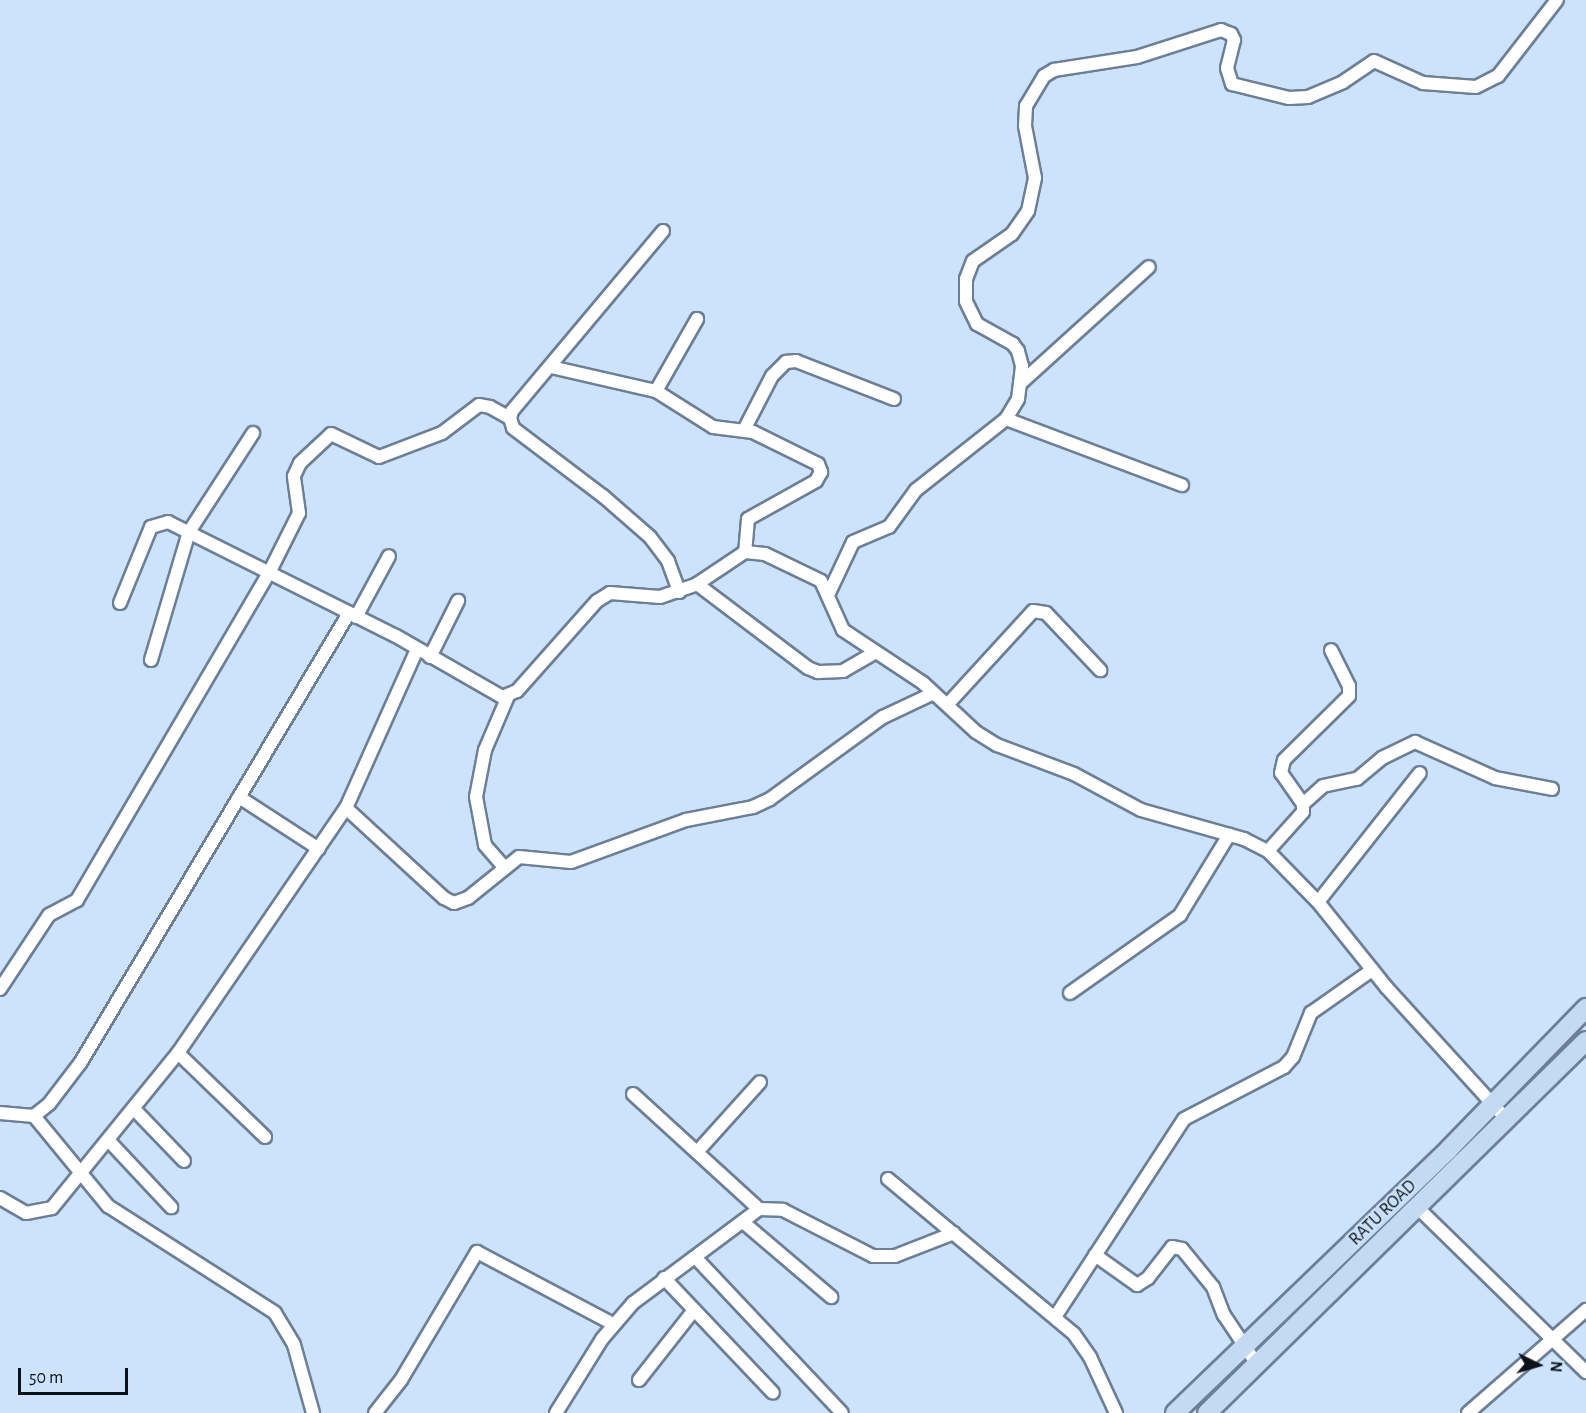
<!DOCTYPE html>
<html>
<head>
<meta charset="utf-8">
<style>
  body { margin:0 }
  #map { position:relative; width:1586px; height:1413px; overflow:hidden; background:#cde3fc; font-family:"Alegreya Sans",sans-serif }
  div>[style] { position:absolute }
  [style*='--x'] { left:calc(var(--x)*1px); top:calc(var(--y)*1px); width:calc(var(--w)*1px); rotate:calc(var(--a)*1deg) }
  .roads { filter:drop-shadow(2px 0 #6c7f96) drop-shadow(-2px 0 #6c7f96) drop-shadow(0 2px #6c7f96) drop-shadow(0 -2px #6c7f96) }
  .street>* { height:12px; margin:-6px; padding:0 6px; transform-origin:6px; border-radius:6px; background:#fff }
  .primary>* { height:18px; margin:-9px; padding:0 9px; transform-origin:9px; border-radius:9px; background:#c4daf2 }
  span { translate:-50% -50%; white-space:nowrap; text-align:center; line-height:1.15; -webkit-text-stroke:4.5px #cde3fc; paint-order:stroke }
  .street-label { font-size:18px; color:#0b121a }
  .north { position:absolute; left:1508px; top:1335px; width:60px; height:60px; -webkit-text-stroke:4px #cde3fc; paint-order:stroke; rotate:95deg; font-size:16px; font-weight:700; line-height:24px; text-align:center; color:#0b121a }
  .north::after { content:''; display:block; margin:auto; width:21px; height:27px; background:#0b121a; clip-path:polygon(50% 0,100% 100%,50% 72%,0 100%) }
  .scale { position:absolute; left:18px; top:1368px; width:110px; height:27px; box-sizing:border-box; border:3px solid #0b121a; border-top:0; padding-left:8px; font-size:18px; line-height:21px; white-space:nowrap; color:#0b121a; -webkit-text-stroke:4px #cde3fc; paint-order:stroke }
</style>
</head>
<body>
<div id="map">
  <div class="roads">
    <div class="street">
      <i style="--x:663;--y:231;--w:235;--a:130"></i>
      <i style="--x:512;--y:411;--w:7;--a:106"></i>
      <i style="--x:510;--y:418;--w:10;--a:73"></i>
      <i style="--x:513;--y:428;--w:113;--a:37.1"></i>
      <i style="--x:603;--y:496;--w:62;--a:41.1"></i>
      <i style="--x:650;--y:537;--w:30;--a:53"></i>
      <i style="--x:668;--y:561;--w:33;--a:70"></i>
      <i style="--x:551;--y:367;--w:108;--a:12.9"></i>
      <i style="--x:656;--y:391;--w:67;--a:32.3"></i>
      <i style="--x:713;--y:427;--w:40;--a:7.1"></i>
      <i style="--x:753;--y:432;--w:72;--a:26.2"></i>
      <i style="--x:818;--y:464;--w:9;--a:69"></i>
      <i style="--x:821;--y:472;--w:10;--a:119"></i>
      <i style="--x:816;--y:481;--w:78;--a:150.8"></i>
      <i style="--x:748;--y:519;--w:33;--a:95"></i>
      <i style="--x:1022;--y:382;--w:171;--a:-42.2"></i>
      <i style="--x:656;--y:391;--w:83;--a:-60.3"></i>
      <i style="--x:1006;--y:419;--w:188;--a:20.6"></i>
      <i style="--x:744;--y:430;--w:61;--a:-62.6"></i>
      <i style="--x:772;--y:376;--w:20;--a:-45"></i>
      <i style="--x:786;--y:362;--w:10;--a:-6"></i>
      <i style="--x:796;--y:361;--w:105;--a:21.2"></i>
      <i style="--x:697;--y:584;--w:139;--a:37.1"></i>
      <i style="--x:808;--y:668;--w:11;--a:22"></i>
      <i style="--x:818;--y:672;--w:25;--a:-2"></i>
      <i style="--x:843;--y:671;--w:36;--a:-30"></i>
      <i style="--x:829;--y:593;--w:56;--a:-64.8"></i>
      <i style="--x:853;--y:542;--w:39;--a:-23"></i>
      <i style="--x:889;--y:527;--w:46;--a:-53.9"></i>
      <i style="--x:916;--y:490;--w:115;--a:-38.3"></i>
      <i style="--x:1006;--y:419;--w:23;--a:-59"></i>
      <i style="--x:1018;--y:399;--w:33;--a:-83"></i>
      <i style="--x:1022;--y:366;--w:16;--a:-105"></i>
      <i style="--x:1018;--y:351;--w:9;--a:-126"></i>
      <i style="--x:1013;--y:344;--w:41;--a:-150.9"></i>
      <i style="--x:977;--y:324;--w:25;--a:-116"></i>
      <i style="--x:966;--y:301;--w:22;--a:-90"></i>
      <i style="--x:966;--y:279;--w:19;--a:-69"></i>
      <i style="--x:973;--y:261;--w:47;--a:-34.7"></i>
      <i style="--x:1012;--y:234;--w:28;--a:-55"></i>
      <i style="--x:1028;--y:211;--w:34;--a:-78"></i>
      <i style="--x:1035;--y:178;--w:53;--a:-100.9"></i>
      <i style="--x:1025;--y:126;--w:20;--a:-87"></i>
      <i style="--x:1026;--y:106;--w:35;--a:-59"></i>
      <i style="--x:1044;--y:76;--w:12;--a:-31"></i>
      <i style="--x:1054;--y:70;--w:84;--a:-8.9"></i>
      <i style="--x:1137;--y:57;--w:88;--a:-17.8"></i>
      <i style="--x:1221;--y:30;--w:11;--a:22"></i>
      <i style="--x:1231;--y:34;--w:7;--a:63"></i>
      <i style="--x:1234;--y:40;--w:29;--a:104"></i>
      <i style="--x:1227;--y:68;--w:17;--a:73"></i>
      <i style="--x:1232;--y:84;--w:59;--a:13.8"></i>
      <i style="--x:1289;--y:98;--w:19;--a:-3"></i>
      <i style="--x:1308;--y:97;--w:38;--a:-23"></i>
      <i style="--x:1343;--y:82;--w:37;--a:-34"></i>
      <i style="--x:1374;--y:61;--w:54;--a:24.2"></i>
      <i style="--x:1423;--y:83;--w:53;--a:4.3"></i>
      <i style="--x:1476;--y:87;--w:25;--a:-27"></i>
      <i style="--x:1498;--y:76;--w:96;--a:-52.2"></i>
      <i style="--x:120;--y:603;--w:82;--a:-67.8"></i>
      <i style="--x:151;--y:527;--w:18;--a:-16"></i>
      <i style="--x:168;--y:522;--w:255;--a:26.6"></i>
      <i style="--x:396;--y:636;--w:122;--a:29.9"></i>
      <i style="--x:502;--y:697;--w:16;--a:-22"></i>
      <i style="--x:517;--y:691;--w:120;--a:-48.4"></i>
      <i style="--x:597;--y:601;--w:15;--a:-32"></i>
      <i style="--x:610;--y:593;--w:50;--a:4.6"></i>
      <i style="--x:660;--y:597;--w:39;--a:-19"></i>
      <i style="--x:697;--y:584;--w:58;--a:-33.7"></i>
      <i style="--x:745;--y:552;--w:20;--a:6"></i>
      <i style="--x:765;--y:554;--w:62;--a:25.7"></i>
      <i style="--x:821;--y:581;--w:54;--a:65.8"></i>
      <i style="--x:843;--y:630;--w:96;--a:33.5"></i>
      <i style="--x:923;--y:683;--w:72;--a:42.8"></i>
      <i style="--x:976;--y:732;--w:25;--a:32"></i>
      <i style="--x:997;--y:745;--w:82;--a:20.6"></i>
      <i style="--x:1074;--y:774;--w:76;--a:28.2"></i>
      <i style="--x:1141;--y:810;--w:107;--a:15.7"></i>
      <i style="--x:1244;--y:839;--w:27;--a:27"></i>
      <i style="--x:1268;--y:851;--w:71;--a:45.6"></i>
      <i style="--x:1318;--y:902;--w:110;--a:51.3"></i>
      <i style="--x:1387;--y:988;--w:180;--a:47.7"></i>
      <i style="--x:356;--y:617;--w:69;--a:-61.6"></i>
      <i style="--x:430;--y:657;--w:63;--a:-63.4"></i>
      <i style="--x:151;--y:660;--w:134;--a:-73.5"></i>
      <i style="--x:189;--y:532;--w:118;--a:-57.1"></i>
      <i style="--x:947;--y:705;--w:127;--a:-47.5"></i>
      <i style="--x:1033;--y:611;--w:13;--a:9"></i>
      <i style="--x:1046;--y:613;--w:79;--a:46.5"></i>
      <i style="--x:239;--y:797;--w:95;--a:33"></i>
      <i style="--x:1303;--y:804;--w:27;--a:-42"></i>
      <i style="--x:1323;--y:786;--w:35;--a:-12"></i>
      <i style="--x:1357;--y:779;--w:33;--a:-40"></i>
      <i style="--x:1382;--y:758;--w:37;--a:-26"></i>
      <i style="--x:1415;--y:742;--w:88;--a:24.2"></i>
      <i style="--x:1495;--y:778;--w:58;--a:10.9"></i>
      <i style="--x:346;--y:808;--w:133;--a:42.6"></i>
      <i style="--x:444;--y:898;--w:11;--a:27"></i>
      <i style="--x:454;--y:903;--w:15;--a:-20"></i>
      <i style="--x:468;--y:898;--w:65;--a:-38.8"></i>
      <i style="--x:519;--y:857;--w:52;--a:5.5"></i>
      <i style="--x:571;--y:862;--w:122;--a:-20.1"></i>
      <i style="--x:686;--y:820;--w:68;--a:-11"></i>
      <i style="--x:753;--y:807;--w:19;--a:-25"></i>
      <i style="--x:770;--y:799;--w:140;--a:-36"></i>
      <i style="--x:883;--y:717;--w:56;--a:-25.2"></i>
      <i style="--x:1268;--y:851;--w:52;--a:-48.1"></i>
      <i style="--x:1303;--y:812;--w:8;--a:-90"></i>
      <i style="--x:1303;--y:804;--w:38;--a:-125"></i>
      <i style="--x:1281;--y:773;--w:13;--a:-77"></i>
      <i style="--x:1284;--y:760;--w:91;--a:-44.6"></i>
      <i style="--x:1349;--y:696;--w:10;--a:-90"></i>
      <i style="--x:1349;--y:686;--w:40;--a:-116.6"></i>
      <i style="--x:504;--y:867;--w:29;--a:-131"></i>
      <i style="--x:485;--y:845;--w:49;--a:-100.6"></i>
      <i style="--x:476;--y:797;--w:48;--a:-79.2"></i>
      <i style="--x:485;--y:750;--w:59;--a:-66.9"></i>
      <i style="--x:1318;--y:902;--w:164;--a:-51.7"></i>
      <i style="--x:0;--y:989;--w:89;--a:-56.5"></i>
      <i style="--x:49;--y:915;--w:32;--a:-28"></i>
      <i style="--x:77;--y:900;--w:379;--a:-59.6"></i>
      <i style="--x:269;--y:573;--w:67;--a:-63.4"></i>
      <i style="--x:299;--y:513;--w:37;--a:-98"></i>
      <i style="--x:294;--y:476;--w:14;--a:-65"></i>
      <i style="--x:300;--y:463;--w:42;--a:-43.1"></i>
      <i style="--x:331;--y:434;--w:53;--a:25.6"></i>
      <i style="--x:379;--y:457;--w:67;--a:-20.9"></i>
      <i style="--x:442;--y:433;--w:46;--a:-37.1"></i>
      <i style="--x:479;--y:405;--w:11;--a:10"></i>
      <i style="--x:490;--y:407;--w:23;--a:29"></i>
      <i style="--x:1070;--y:993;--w:135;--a:-35.3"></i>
      <i style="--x:1180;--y:915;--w:94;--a:-58.5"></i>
      <i style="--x:178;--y:1053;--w:121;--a:44"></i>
      <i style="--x:633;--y:1094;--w:171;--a:42.4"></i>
      <i style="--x:134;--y:1109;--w:72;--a:46.1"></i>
      <i style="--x:0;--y:1113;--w:34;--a:5"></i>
      <i style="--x:34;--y:1116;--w:19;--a:-39"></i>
      <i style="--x:49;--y:1104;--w:53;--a:-52.7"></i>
      <i style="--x:81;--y:1062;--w:523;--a:-59.17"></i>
      <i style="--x:34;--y:1116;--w:117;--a:50.6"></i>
      <i style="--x:108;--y:1206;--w:198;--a:32.6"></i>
      <i style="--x:275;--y:1313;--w:37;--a:59"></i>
      <i style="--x:294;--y:1345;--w:71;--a:74.4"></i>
      <i style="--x:109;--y:1141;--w:91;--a:46.8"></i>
      <i style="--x:697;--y:1152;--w:94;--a:-48"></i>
      <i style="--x:888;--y:1179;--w:242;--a:39.8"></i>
      <i style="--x:1074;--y:1334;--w:28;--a:55"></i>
      <i style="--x:1090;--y:1357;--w:62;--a:65.1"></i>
      <i style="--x:0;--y:1198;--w:30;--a:30"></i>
      <i style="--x:26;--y:1213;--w:26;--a:-11"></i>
      <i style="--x:52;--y:1208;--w:200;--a:-50.9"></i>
      <i style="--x:178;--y:1053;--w:297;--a:-55.6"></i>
      <i style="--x:346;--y:808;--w:174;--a:-65.9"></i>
      <i style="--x:1418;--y:1208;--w:235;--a:44.3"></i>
      <i style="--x:743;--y:1222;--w:116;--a:40.4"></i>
      <i style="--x:1095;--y:1255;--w:52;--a:35.5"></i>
      <i style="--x:1137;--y:1285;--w:13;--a:-32"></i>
      <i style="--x:1148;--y:1278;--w:39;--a:-52"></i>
      <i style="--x:1172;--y:1247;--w:10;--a:11"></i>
      <i style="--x:1182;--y:1249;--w:49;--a:50.8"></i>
      <i style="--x:1213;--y:1287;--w:30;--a:69"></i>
      <i style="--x:1224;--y:1315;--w:58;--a:56.3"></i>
      <i style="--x:695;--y:1257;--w:214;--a:46.7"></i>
      <i style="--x:664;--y:1278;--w:158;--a:46.5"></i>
      <i style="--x:1055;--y:1317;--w:236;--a:-56.9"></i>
      <i style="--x:1184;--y:1119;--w:113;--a:-27.5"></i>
      <i style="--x:1284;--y:1067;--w:13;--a:-48"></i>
      <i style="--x:1293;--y:1057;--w:48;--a:-67.8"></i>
      <i style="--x:1311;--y:1013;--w:75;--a:-35.2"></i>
      <i style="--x:639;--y:1380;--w:89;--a:-51.8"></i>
      <i style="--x:375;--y:1413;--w:42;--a:-51.8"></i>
      <i style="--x:401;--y:1380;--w:149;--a:-59.3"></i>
      <i style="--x:477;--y:1252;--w:154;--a:27.9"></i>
      <i style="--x:556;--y:1413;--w:87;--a:-58.1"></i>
      <i style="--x:602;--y:1339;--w:48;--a:-49.3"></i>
      <i style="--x:633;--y:1303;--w:157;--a:-36.7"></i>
      <i style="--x:759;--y:1209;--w:24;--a:2"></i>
      <i style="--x:783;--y:1210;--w:101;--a:27.1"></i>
      <i style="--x:873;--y:1256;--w:22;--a:0"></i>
      <i style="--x:895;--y:1256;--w:63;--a:-21.3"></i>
      <i style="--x:1468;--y:1413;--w:157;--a:-41.1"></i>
    </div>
    <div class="primary">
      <i style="--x:1175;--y:1413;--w:380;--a:-43.9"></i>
      <i style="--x:1449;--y:1149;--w:197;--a:-45.8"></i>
      <i style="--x:1207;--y:1413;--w:531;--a:-44.47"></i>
    </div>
  </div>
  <div class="street-label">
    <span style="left:1383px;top:1213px;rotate:-44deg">RATU ROAD</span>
  </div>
  <div class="north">N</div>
  <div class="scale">50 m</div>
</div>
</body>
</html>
